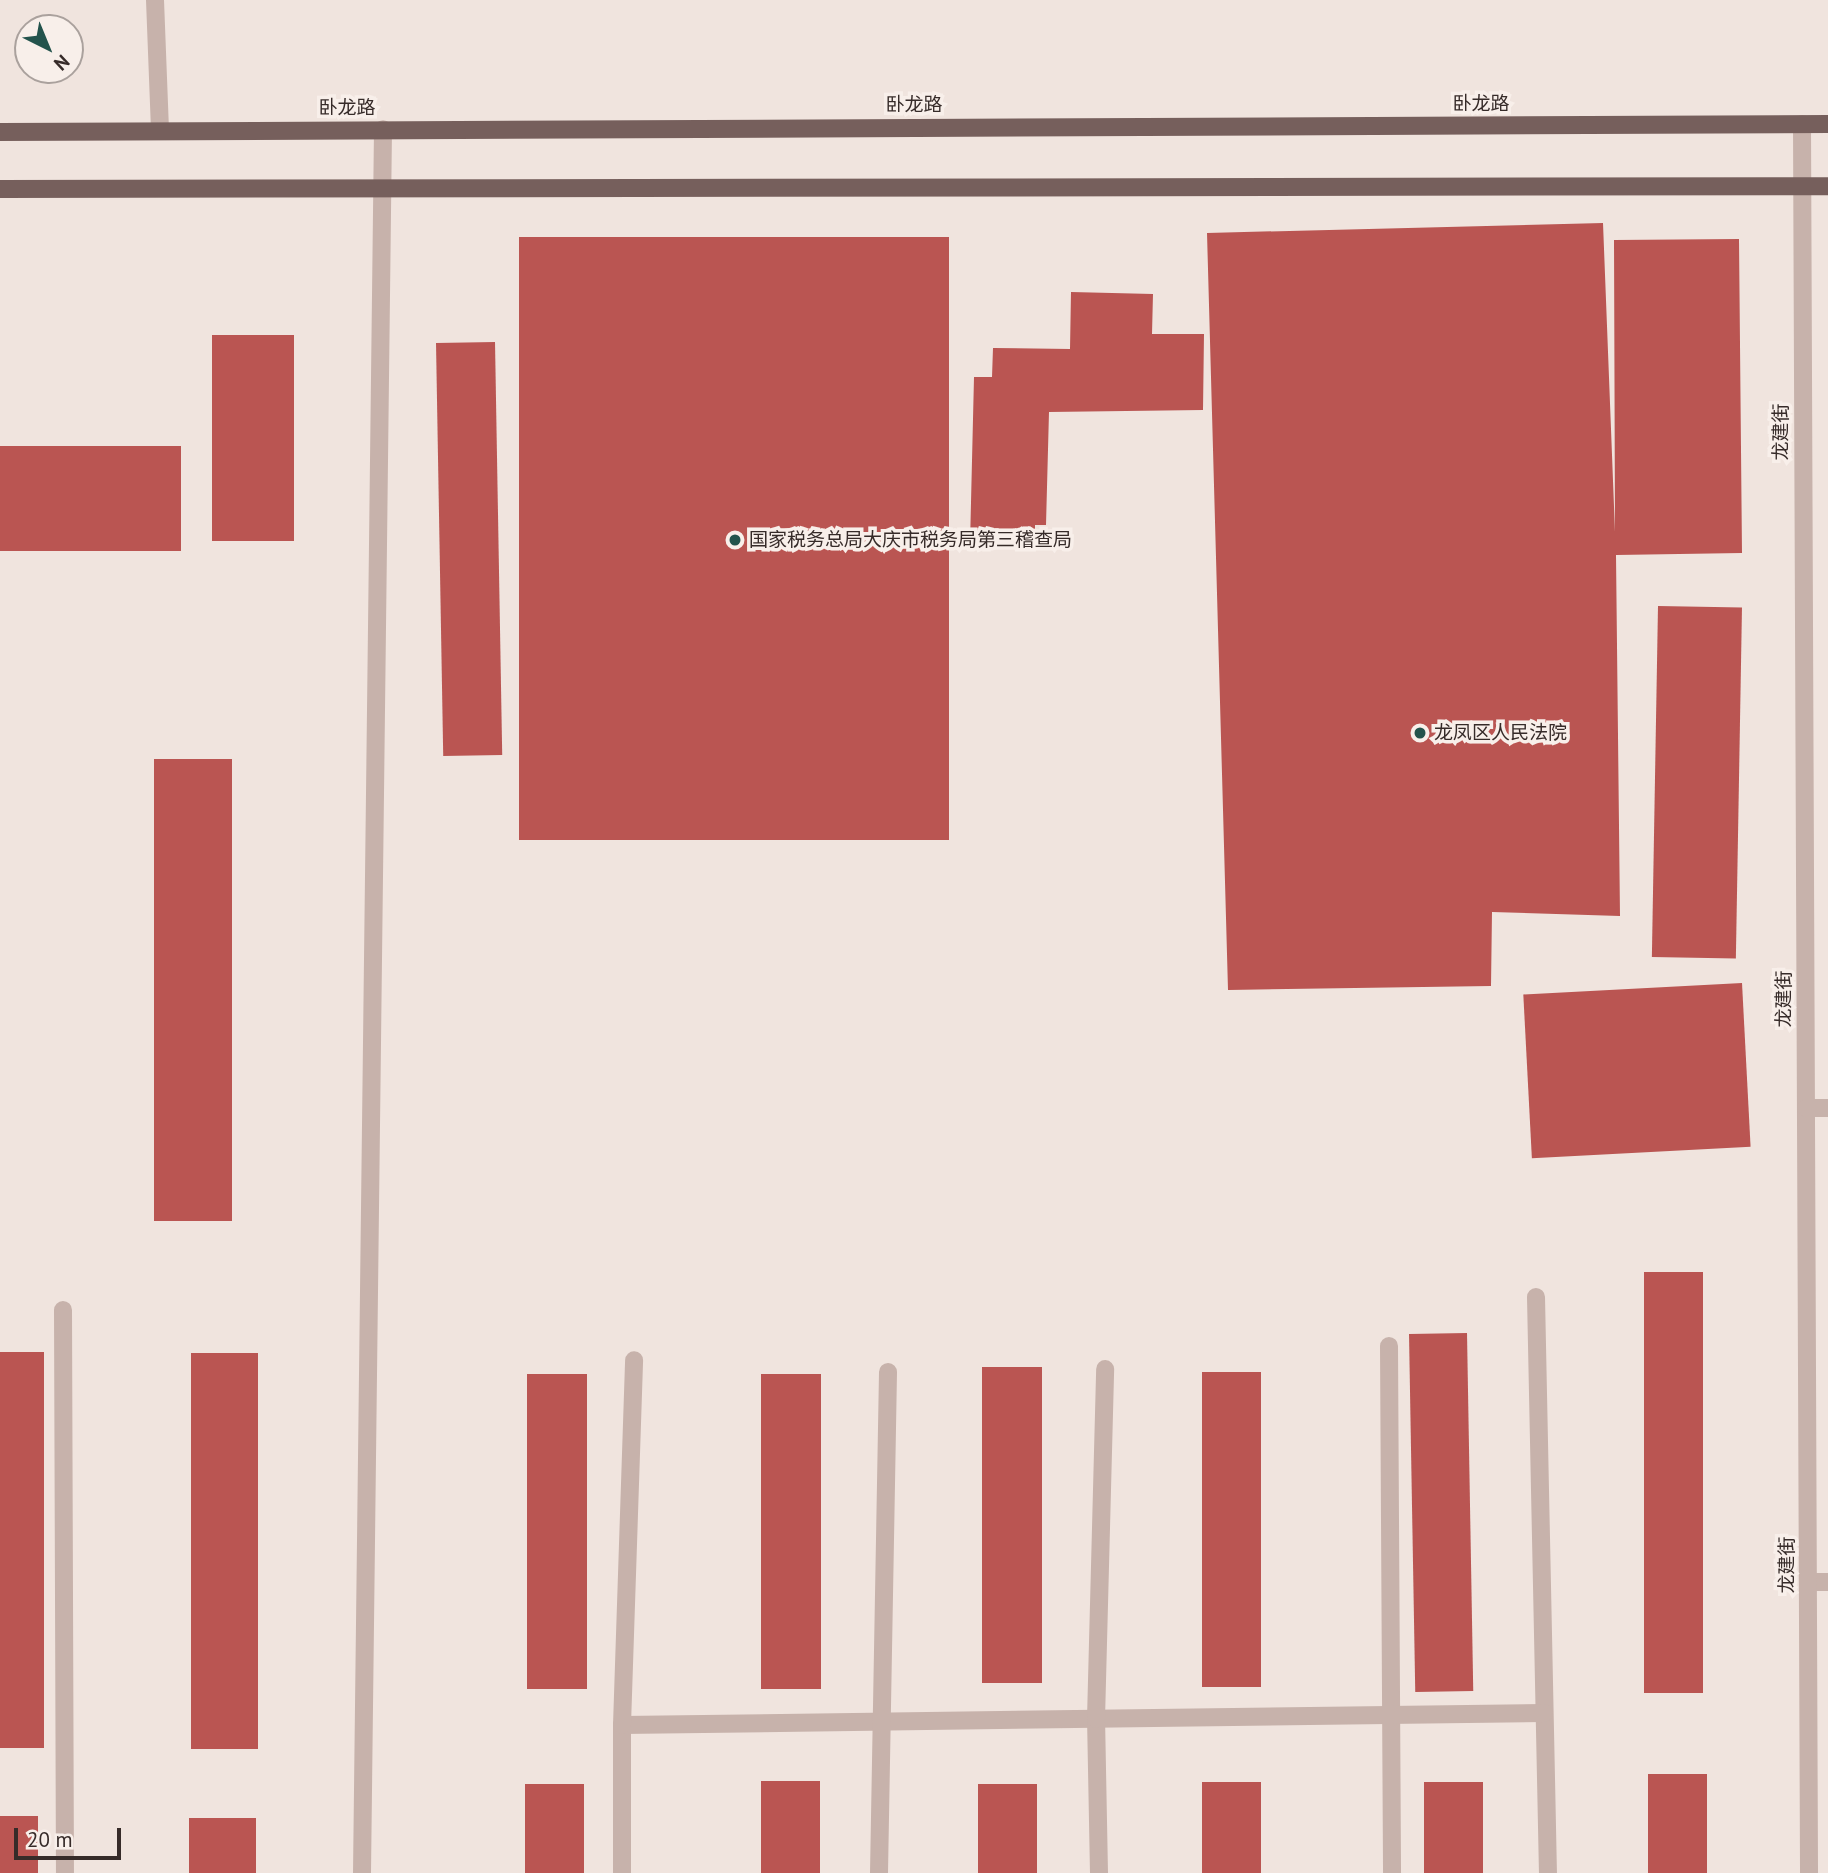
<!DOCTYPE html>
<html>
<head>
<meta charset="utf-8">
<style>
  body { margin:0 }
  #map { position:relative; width:1828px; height:1873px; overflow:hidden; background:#f0e4de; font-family:"PT Sans","Noto Sans SC",sans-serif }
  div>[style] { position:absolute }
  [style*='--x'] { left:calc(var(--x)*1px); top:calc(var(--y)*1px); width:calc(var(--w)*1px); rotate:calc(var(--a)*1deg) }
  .building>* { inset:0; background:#ba5552; transform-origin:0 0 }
  .minor>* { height:18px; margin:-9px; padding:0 9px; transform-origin:9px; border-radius:9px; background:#c7b2ab }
  .tertiary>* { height:18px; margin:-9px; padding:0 9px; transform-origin:9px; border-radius:9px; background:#c7b2ab }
  .primary>* { height:18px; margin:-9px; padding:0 9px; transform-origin:9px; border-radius:9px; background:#765f5c }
  .dots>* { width:19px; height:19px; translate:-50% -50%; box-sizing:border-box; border:4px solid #f8efea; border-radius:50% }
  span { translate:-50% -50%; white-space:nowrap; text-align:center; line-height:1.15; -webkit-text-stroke:7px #f8efea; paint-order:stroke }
  .street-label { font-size:19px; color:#362b29 }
  .poi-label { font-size:19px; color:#362b29 }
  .left { translate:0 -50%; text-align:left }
  .north { position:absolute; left:14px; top:14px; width:70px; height:70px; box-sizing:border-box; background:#f8efea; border:2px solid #aaa19d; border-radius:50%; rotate:137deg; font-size:19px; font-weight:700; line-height:28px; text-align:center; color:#362b29 }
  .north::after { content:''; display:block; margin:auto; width:24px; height:32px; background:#23534c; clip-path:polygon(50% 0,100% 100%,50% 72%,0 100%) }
  .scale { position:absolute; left:14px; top:1828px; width:107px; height:32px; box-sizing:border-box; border:4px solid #362b29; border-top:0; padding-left:9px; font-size:21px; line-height:24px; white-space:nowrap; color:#362b29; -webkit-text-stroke:5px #f8efea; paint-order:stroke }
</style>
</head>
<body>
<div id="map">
  <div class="building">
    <i style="clip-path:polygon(1603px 223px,1615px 532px,1614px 240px,1739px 239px,1742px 553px,1616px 555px,1620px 916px,1492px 912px,1491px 986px,1228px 990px,1207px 233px)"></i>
    <i style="left:949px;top:237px;width:603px;height:430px;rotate:90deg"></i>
    <i style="clip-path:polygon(1071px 292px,1153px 294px,1152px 334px,1204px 334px,1203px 410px,1049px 412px,1046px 525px,1035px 525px,1035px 545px,970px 544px,974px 377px,992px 377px,993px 348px,1070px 349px)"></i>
    <i style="left:212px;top:335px;width:82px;height:206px"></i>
    <i style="left:495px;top:342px;width:413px;height:59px;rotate:89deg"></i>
    <i style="left:181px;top:446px;width:105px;height:181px;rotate:90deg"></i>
    <i style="left:1658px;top:606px;width:84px;height:351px;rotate:1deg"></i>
    <i style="left:154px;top:759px;width:78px;height:462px"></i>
    <i style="left:1742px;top:983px;width:164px;height:219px;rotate:87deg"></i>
    <i style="left:1703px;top:1272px;width:421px;height:59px;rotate:90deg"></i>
    <i style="left:1467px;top:1333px;width:358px;height:58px;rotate:89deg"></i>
    <i style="left:0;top:1352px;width:44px;height:396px"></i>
    <i style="left:191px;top:1353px;width:67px;height:396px"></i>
    <i style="left:982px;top:1367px;width:60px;height:316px"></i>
    <i style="left:1261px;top:1372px;width:315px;height:59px;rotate:90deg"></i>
    <i style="left:527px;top:1374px;width:60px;height:315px"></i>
    <i style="left:761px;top:1374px;width:60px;height:315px"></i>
    <i style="left:1648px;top:1774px;width:59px;height:99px"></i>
    <i style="left:820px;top:1781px;width:92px;height:59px;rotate:90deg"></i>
    <i style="left:1202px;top:1782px;width:59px;height:91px"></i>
    <i style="left:1424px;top:1782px;width:59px;height:91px"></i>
    <i style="left:584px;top:1784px;width:89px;height:59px;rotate:90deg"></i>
    <i style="left:978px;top:1784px;width:59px;height:89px"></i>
    <i style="left:0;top:1816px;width:38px;height:57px"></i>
    <i style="left:189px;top:1818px;width:67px;height:55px"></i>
  </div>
  <div class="minor">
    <i style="--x:155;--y:0;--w:131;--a:87.8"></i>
    <i style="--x:1536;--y:1297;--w:576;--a:88.81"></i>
    <i style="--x:63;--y:1310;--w:563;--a:89.8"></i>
    <i style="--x:1389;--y:1346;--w:527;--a:89.67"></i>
    <i style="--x:1808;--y:1582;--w:20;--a:0"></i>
    <i style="--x:622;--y:1725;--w:922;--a:-0.75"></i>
    <i style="--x:362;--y:1873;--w:1744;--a:-89.31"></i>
    <i style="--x:622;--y:1873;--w:148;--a:-90"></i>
    <i style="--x:622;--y:1725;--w:365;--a:-88.1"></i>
    <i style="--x:879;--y:1873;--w:501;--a:-88.97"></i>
    <i style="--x:1099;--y:1873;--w:154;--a:-91.1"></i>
    <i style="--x:1096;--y:1719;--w:350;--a:-88.5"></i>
  </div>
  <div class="tertiary">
    <i style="--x:1802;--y:124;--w:1749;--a:89.77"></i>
    <i style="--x:1806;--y:1108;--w:22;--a:0"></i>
  </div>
  <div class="primary">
    <i style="--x:0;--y:132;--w:1828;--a:-0.25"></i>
    <i style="--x:0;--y:189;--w:1828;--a:-0.09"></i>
  </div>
  <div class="dots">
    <i style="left:735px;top:540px;background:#23534c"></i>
    <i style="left:1420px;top:733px;background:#23534c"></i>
  </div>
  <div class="street-label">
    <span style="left:1481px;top:104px">卧龙路</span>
    <span style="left:914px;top:105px">卧龙路</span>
    <span style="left:347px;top:108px">卧龙路</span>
    <span style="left:1781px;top:432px;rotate:-90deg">龙建街</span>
    <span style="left:1784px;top:999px;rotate:-90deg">龙建街</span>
    <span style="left:1787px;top:1565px;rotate:-90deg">龙建街</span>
  </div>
  <div class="poi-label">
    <span class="left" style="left:749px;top:540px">国家税务总局大庆市税务局第三稽查局</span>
    <span class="left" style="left:1434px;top:733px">龙凤区人民法院</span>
  </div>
  <div class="north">N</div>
  <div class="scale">20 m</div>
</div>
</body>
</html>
